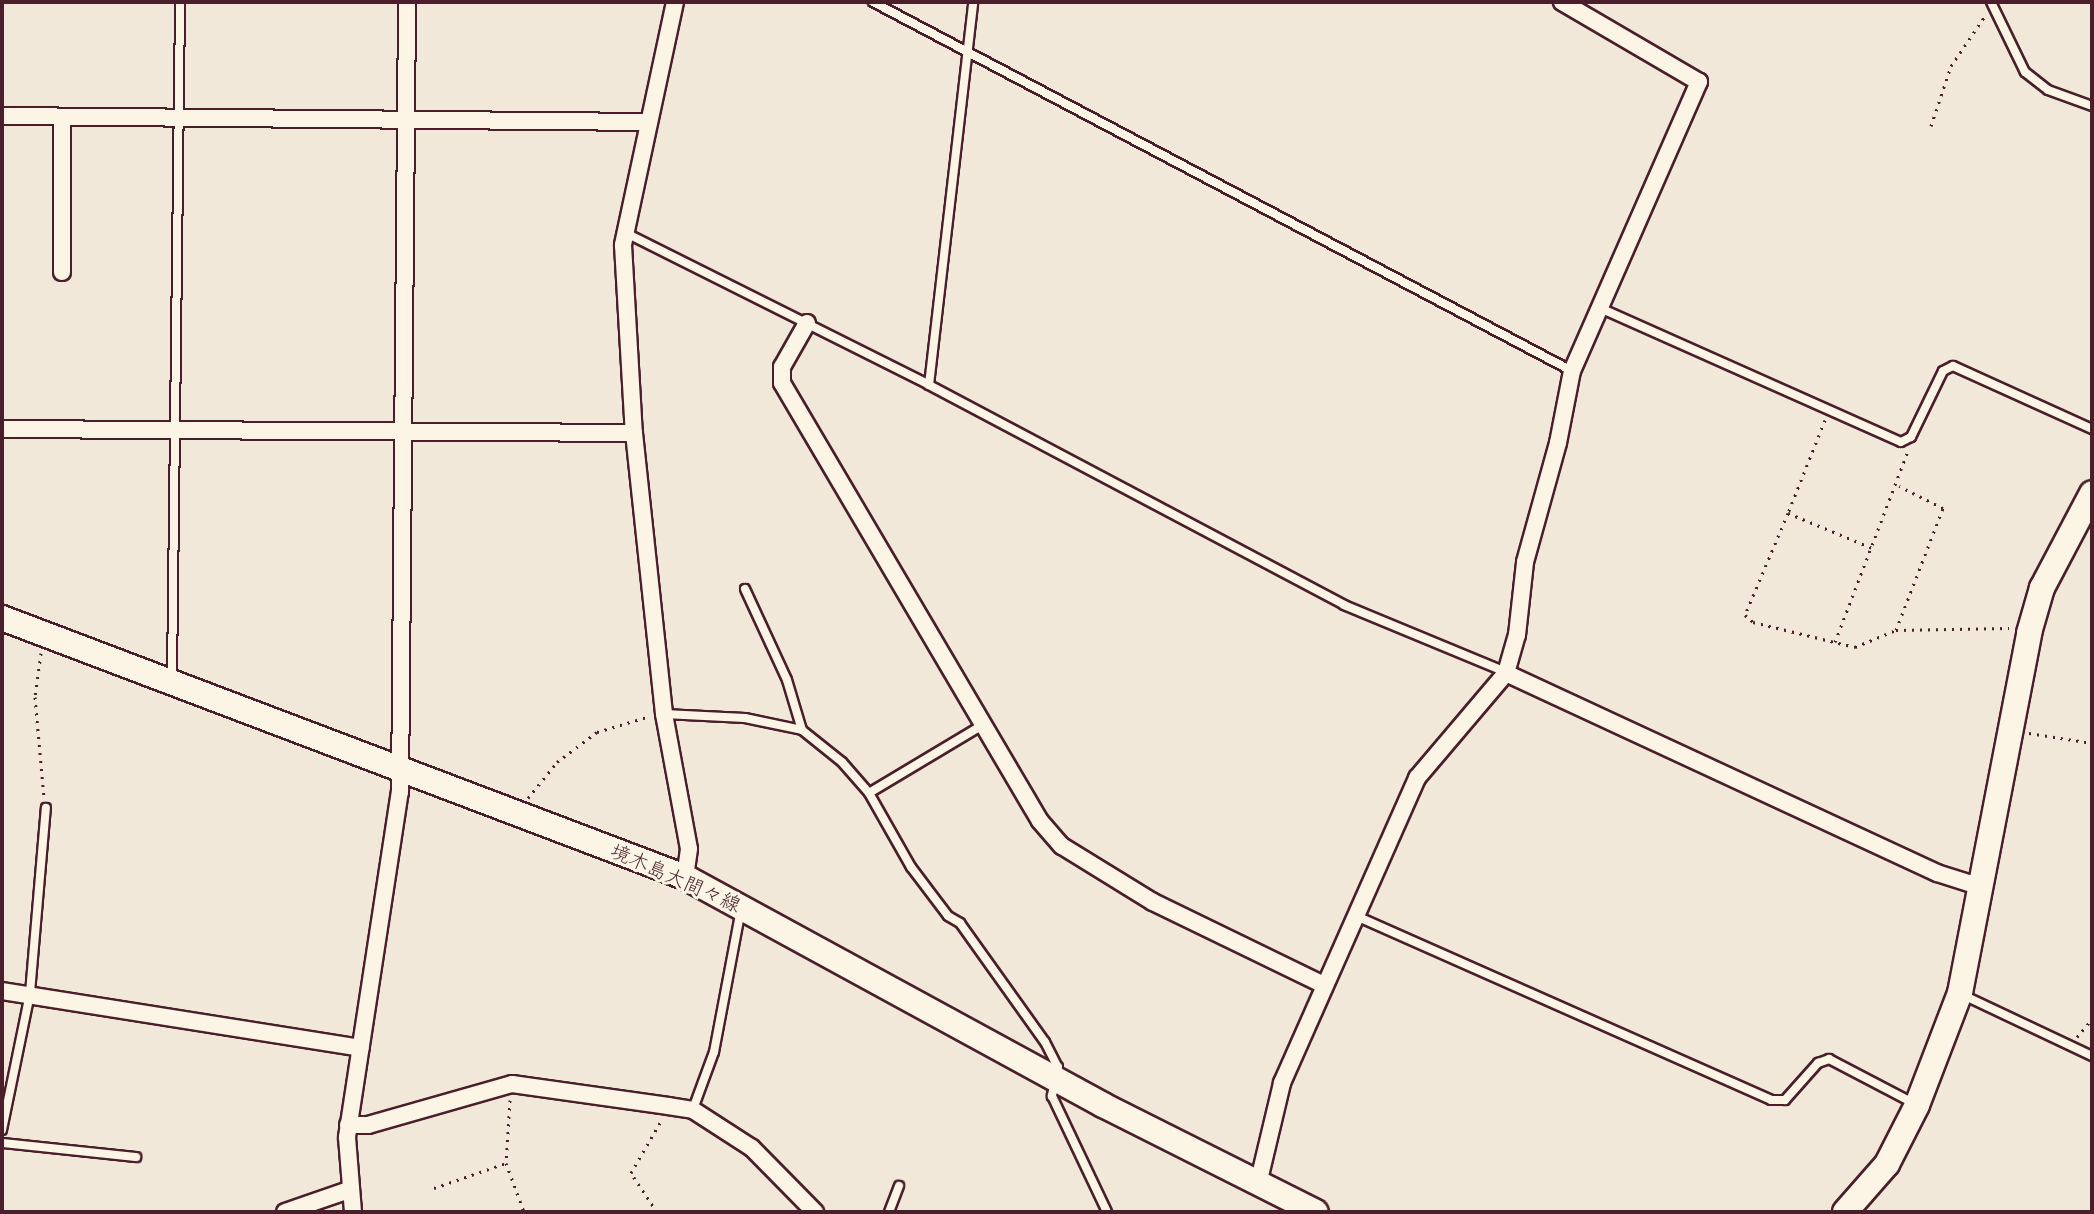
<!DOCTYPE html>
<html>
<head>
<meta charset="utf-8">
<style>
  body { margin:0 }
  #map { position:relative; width:2094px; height:1214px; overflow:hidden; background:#f1e8da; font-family:"Playpen Sans","Klee One",sans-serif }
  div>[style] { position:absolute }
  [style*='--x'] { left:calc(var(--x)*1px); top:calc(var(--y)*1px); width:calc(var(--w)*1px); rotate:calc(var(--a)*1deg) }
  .path>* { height:3px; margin-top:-1.5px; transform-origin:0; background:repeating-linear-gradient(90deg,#4a1f2b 0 2px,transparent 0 8px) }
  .roads { filter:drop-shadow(2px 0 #4a1f2b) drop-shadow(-2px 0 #4a1f2b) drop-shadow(0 2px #4a1f2b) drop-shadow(0 -2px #4a1f2b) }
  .lane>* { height:8px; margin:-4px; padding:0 4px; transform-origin:4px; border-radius:4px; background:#fcf5e5 }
  .street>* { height:16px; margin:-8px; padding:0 8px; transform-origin:8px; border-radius:8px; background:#fcf5e5 }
  .secondary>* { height:24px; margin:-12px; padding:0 12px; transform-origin:12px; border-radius:12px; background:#fcf5e5 }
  span { translate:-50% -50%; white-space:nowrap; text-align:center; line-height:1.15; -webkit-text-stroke:6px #fcf5e5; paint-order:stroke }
  .street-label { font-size:20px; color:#4a1f2b }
  .frame { position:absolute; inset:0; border:4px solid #4a1f2b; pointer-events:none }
</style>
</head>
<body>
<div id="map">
  <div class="path">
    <i style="--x:1931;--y:126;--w:63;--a:-71.6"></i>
    <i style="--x:1951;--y:66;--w:60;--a:-55.8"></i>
    <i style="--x:1825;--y:420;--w:100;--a:111.7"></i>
    <i style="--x:1788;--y:513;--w:91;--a:22.6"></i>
    <i style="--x:1788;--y:513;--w:111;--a:112.9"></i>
    <i style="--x:1745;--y:615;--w:11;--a:41"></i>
    <i style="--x:1753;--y:622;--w:105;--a:13.8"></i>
    <i style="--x:1855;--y:647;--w:44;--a:-22.5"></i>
    <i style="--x:1896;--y:630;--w:113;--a:-1"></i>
    <i style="--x:1896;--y:630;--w:131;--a:-68.9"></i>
    <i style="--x:1943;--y:508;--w:49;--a:-153.4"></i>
    <i style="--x:1835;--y:642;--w:202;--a:-69.1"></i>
    <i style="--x:41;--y:653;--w:44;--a:97.8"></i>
    <i style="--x:35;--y:697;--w:100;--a:84.9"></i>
    <i style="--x:2029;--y:733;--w:64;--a:9"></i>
    <i style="--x:528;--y:798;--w:46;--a:-51.1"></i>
    <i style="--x:557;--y:762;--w:50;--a:-36.9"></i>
    <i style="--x:597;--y:732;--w:52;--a:-16.7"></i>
    <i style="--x:2077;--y:1037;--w:23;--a:-50"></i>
    <i style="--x:510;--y:1100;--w:63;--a:93.6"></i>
    <i style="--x:506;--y:1163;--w:52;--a:69.8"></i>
    <i style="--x:434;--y:1188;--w:76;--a:-19.1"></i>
    <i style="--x:657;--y:1212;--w:47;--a:-123.7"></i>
    <i style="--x:631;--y:1173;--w:60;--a:-60"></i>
  </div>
  <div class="roads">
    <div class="lane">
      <i style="--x:873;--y:2;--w:790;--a:27.83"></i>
      <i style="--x:1991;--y:2;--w:78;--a:64.1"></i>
      <i style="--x:2025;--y:72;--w:29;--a:38"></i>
      <i style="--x:2048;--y:90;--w:47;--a:20"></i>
      <i style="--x:624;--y:232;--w:341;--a:26.6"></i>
      <i style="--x:929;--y:385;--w:470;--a:27.9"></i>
      <i style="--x:1344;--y:605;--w:175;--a:22.5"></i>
      <i style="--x:1600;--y:308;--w:329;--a:24"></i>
      <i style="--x:1901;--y:442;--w:11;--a:-27"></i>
      <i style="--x:1911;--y:437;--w:73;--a:-64.1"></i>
      <i style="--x:1943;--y:371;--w:11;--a:-27"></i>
      <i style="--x:1953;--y:366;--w:153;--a:24.4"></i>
      <i style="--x:929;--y:385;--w:386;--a:-83.4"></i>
      <i style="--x:745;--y:589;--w:100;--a:65.2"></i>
      <i style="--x:787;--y:680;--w:52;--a:73.3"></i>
      <i style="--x:172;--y:678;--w:676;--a:-89.32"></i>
      <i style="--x:664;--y:714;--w:81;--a:2.8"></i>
      <i style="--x:745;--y:718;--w:58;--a:11.9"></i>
      <i style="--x:802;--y:730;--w:51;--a:38.7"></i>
      <i style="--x:842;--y:762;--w:41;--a:48.9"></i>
      <i style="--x:869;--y:793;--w:85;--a:60.4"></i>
      <i style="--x:911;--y:867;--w:61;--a:52.9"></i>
      <i style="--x:948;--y:916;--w:14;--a:30"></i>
      <i style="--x:960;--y:923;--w:146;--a:54.5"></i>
      <i style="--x:1045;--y:1042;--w:28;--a:63"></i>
      <i style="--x:1058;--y:1067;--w:30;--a:102"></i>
      <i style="--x:1052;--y:1096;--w:128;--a:64.6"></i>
      <i style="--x:869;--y:793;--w:131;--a:-30.9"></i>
      <i style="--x:1354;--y:915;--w:456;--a:23.9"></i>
      <i style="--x:1771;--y:1100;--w:14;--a:0"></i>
      <i style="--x:1785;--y:1100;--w:50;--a:-48.3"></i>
      <i style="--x:1818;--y:1063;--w:12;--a:-20"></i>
      <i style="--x:1829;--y:1059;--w:95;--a:27.6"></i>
      <i style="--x:1963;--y:995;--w:143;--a:25.3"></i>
      <i style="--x:693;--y:1109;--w:61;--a:-69.8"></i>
      <i style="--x:714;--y:1052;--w:146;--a:-79.3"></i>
      <i style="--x:2;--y:1130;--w:140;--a:-78.4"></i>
      <i style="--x:30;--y:993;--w:186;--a:-85.1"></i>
      <i style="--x:2;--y:1143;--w:135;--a:6"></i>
      <i style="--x:889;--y:1212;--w:28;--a:-69"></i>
    </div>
    <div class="street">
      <i style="--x:675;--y:2;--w:249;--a:102.1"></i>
      <i style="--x:623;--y:245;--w:188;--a:86.7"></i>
      <i style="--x:634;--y:433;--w:283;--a:83.9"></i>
      <i style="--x:664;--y:714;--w:137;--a:79.5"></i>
      <i style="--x:689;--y:849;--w:28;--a:98"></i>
      <i style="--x:2;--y:116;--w:645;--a:0.53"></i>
      <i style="--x:62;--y:272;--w:154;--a:-90"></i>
      <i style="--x:807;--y:323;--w:51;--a:119.6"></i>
      <i style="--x:782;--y:367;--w:16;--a:90"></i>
      <i style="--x:782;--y:383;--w:508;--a:59.5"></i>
      <i style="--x:1040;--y:821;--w:33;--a:49"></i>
      <i style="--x:1062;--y:846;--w:107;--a:31.6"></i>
      <i style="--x:1153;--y:902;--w:188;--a:25.9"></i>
      <i style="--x:2;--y:429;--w:632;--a:0.36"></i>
      <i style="--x:1506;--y:673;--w:475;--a:24.9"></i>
      <i style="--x:1937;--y:873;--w:46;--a:17.7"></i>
      <i style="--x:2;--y:991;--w:363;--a:9"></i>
      <i style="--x:348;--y:1125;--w:20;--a:0"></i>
      <i style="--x:368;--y:1125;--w:150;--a:-15.9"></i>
      <i style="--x:512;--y:1084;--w:158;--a:8"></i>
      <i style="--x:668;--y:1106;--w:25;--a:9"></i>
      <i style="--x:693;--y:1110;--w:70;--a:32.8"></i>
      <i style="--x:752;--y:1148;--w:90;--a:45.5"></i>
      <i style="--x:1258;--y:1184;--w:104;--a:-76.6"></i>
      <i style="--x:1282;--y:1083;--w:334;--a:-66.1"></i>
      <i style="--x:1417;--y:778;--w:138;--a:-49.7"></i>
      <i style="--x:1506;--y:673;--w:40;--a:-74"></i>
      <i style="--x:1517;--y:635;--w:73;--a:-83.7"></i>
      <i style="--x:1525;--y:562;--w:123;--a:-74.5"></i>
      <i style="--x:1558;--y:443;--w:73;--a:-79"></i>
      <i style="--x:1572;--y:371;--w:316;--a:-66.3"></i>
      <i style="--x:1699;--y:82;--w:159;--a:-149.7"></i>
      <i style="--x:285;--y:1212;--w:68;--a:-19"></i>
      <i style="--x:353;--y:1212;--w:75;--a:-94.6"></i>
      <i style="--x:347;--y:1137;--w:349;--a:-81.3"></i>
      <i style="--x:400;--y:792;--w:790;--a:-89.49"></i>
    </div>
    <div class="secondary">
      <i style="--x:2;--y:618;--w:730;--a:20.77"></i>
      <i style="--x:685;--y:877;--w:476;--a:28.6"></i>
      <i style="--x:1103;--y:1105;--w:238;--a:26.7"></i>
      <i style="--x:1845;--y:1212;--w:64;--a:-48.8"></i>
      <i style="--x:1887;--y:1164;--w:66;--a:-63"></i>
      <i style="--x:1917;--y:1105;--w:120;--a:-69"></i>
      <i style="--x:1960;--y:993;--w:367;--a:-79.1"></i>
      <i style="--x:2029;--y:633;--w:47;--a:-73.9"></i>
      <i style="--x:2042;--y:588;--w:107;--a:-62.2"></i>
    </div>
  </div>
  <div class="street-label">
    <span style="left:676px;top:877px;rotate:24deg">境木島大間々線</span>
  </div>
  <div class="frame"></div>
</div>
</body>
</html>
